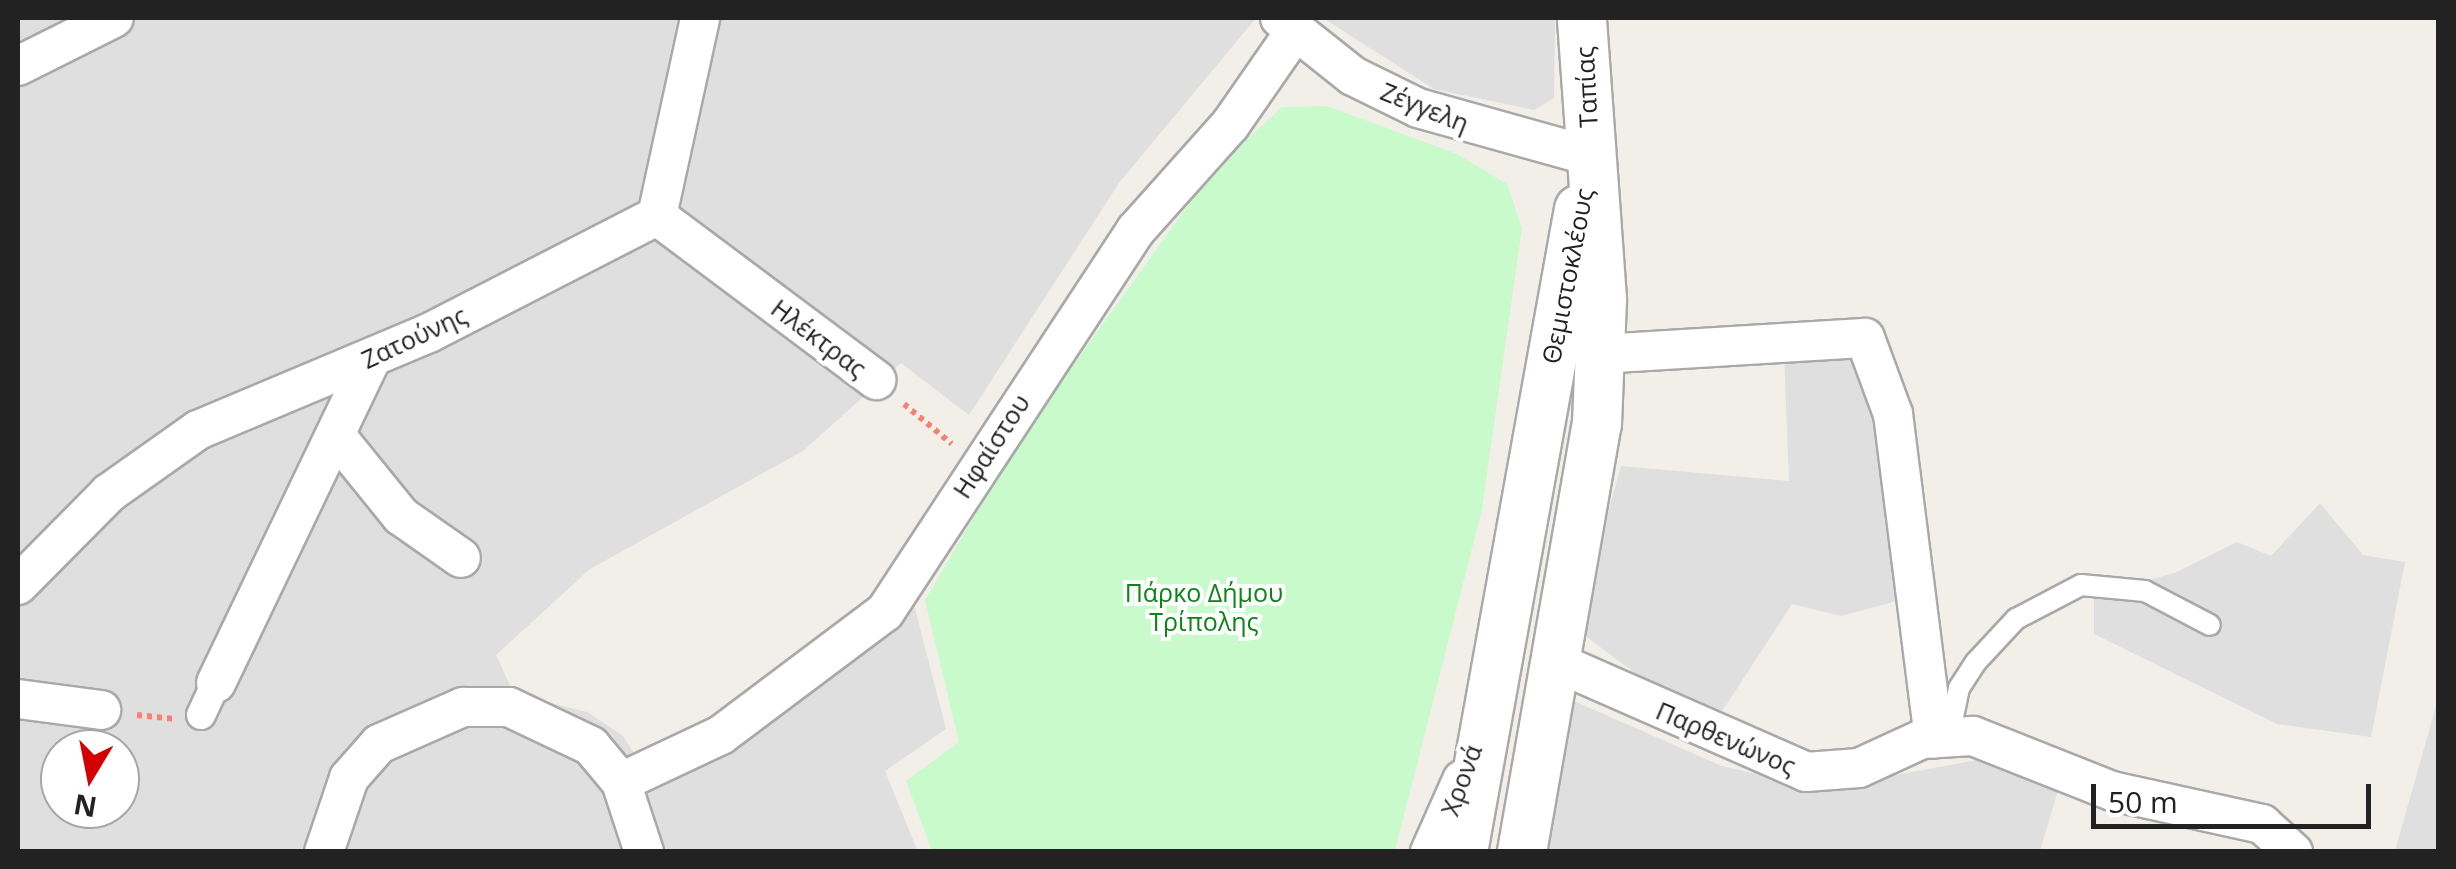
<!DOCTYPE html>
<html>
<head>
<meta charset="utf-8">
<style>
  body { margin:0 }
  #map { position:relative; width:2456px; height:869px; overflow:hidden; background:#f2efe9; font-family:"Open Sans",sans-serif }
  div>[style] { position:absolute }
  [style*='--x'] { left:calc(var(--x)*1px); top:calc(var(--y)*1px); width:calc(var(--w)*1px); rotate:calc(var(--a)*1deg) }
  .residential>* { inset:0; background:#e0dfdf }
  .park>* { inset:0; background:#c8facc }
  .path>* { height:6px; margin-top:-3px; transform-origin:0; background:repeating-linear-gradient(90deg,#fa8072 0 5px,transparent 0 10px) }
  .roads { filter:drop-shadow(2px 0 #a9a9a9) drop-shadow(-2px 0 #a9a9a9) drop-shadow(0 2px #a9a9a9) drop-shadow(0 -2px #a9a9a9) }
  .service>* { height:20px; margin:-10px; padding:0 10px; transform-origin:10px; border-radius:10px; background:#fff }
  .pedestrian>* { height:28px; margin:-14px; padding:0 14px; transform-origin:14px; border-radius:14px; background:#fff }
  .minor>* { height:38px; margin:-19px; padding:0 19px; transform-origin:19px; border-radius:19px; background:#fff }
  .tertiary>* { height:48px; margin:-24px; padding:0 24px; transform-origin:24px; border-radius:24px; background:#fff }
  span { translate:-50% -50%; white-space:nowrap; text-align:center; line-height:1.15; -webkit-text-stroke:8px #fff; paint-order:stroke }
  .street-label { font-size:25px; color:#222 }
  .park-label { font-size:25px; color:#0c8416 }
  .frame { position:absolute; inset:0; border:20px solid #222; pointer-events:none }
  .north { position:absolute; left:40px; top:729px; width:100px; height:100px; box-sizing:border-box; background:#fff; border:2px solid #a7a7a7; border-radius:50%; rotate:190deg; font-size:28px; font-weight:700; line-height:40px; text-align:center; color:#222 }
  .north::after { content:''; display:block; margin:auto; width:35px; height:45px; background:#d40000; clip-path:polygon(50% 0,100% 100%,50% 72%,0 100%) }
  .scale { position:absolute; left:2091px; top:784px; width:280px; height:45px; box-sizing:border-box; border:5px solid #222; border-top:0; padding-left:12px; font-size:30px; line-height:35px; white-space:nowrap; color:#222; -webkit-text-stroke:8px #fff; paint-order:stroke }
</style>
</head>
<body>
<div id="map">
  <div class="residential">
    <i style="clip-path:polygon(evenodd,18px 18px,1256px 18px,1119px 183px,969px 415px,901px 363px,803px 451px,590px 569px,496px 655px,514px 694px,587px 712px,622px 735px,647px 772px,851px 662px,914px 605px,946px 729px,885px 771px,918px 852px,18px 851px,18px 18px,60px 749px,120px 749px,120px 809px,60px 809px,60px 749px)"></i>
    <i style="clip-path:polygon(1323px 18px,1555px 18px,1554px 98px,1534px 110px,1434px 89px)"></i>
    <i style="clip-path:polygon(1860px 348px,1904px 599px,1841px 616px,1792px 604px,1719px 716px,1647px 682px,1576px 629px,1621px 466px,1789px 481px,1784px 354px)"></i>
    <i style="clip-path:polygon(2320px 503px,2363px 555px,2405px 562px,2371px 737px,2277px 724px,2094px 634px,2094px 596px,2177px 572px,2237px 542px,2271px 556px)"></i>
    <i style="clip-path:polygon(1567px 698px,1722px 766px,1820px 789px,1993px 757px,2061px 780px,2040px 851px,1549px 852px)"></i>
    <i style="clip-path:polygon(2438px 699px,2438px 851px,2395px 851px)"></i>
  </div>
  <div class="park">
    <i style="clip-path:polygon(1327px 106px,1457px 154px,1507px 184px,1522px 228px,1482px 509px,1395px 851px,932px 851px,906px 781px,959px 742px,925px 600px,1019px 440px,1213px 171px,1282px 107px)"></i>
  </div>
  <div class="path">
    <i style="--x:904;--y:404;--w:62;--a:39.8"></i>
    <i style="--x:137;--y:715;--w:37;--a:6"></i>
  </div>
  <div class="roads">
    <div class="service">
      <i style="--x:1949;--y:736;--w:49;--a:-78.2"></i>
      <i style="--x:1959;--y:688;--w:31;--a:-57"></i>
      <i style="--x:1976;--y:662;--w:59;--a:-47.1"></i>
      <i style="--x:2016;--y:619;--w:73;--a:-27.6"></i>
      <i style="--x:2081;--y:585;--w:64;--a:5.4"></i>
      <i style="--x:2145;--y:591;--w:73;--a:27.6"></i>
    </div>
    <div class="pedestrian">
      <i style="--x:201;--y:715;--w:35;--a:-65"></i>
    </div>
    <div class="minor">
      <i style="--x:1280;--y:18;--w:93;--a:38.5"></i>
      <i style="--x:1353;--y:76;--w:72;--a:26.2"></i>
      <i style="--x:1418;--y:108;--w:179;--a:15.6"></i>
      <i style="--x:18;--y:66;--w:107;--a:-26.6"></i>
      <i style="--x:657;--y:216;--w:274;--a:36.8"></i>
      <i style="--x:1601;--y:354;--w:264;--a:-3.5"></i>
      <i style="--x:1865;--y:338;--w:81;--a:69.8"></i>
      <i style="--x:1893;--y:414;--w:327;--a:82.8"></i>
      <i style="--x:337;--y:437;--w:102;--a:51"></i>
      <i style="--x:401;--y:516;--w:73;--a:35"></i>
      <i style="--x:18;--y:585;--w:129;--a:-45.3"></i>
      <i style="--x:109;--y:493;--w:109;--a:-35.3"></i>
      <i style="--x:198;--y:430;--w:251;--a:-22.8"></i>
      <i style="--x:429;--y:333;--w:256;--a:-27.2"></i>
      <i style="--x:657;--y:216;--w:203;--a:-77.7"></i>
      <i style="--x:1556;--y:662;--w:273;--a:23.7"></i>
      <i style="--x:1806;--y:772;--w:53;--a:-4.3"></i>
      <i style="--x:1859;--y:768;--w:69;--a:-24.7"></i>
      <i style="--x:1922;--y:739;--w:51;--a:-3.4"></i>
      <i style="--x:1973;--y:736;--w:149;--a:21.6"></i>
      <i style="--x:2112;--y:791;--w:154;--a:12.4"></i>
      <i style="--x:2262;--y:824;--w:42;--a:42.1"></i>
      <i style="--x:216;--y:683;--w:358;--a:-64.4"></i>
      <i style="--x:18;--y:699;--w:84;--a:7.5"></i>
      <i style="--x:621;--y:782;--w:110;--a:-25.2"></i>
      <i style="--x:721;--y:735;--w:205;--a:-36.9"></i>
      <i style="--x:885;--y:612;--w:457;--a:-56.7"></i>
      <i style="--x:1136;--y:230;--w:141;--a:-48.2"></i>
      <i style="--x:1230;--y:125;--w:112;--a:-55.2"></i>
      <i style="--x:324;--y:852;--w:78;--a:-71.3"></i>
      <i style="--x:349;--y:778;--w:45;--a:-48.6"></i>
      <i style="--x:379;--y:744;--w:92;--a:-23.8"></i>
      <i style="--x:463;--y:707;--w:46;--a:0"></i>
      <i style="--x:509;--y:707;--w:91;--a:25.4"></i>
      <i style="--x:591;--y:746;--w:47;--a:50.2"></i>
      <i style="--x:621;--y:782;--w:74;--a:71.8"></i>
      <i style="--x:1430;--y:852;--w:79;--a:-66"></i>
    </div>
    <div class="tertiary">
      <i style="--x:1463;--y:852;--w:653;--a:-79.77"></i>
      <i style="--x:1522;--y:852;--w:435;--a:-80.1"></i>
      <i style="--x:1597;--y:424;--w:125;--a:-87.7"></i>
      <i style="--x:1602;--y:299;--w:282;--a:-94.1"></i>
    </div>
  </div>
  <div class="street-label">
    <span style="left:1586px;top:87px;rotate:-93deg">Ταπίας</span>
    <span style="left:1425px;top:107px;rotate:22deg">Ζέγγελη</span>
    <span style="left:1567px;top:276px;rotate:-79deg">Θεμιστοκλέους</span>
    <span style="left:414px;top:337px;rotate:-25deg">Ζατούνης</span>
    <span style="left:819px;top:338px;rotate:37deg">Ηλέκτρας</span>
    <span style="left:991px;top:446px;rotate:-57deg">Ηφαίστου</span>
    <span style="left:1726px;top:738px;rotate:23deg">Παρθενώνος</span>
    <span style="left:1461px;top:780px;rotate:-70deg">Χρονά</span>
  </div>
  <div class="park-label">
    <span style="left:1204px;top:607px">Πάρκο Δήμου<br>Τρίπολης</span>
  </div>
  <div class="frame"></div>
  <div class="north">N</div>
  <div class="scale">50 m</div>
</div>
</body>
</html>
